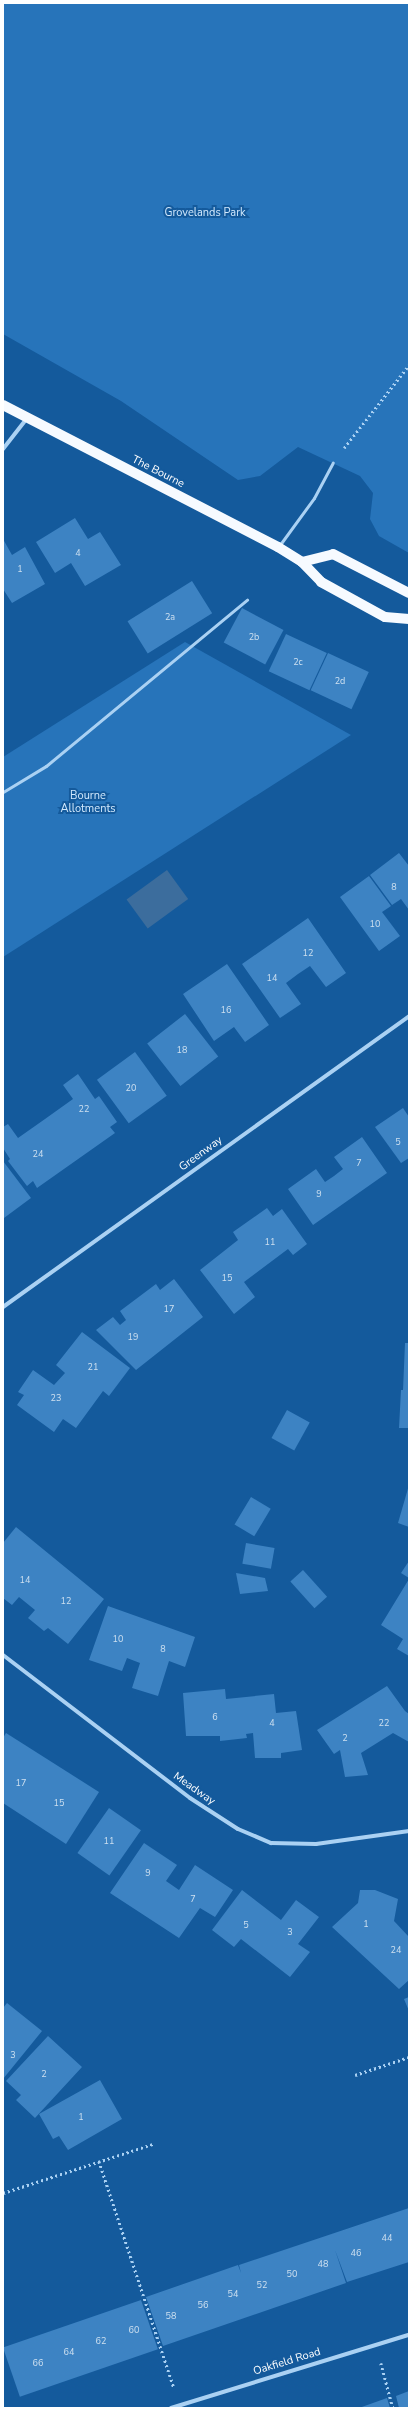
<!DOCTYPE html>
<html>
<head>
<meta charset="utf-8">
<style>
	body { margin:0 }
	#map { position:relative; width:412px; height:2411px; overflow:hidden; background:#145a9c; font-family:"Nunito Sans",sans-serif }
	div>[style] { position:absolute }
	.green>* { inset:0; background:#2774ba }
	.water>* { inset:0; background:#3c6d9d; transform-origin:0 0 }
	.building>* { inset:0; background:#3d83c3; transform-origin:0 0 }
	.path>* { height:2.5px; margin-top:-1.25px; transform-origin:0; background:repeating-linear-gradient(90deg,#aad1f3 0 2px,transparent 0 5px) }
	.lane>* { height:3px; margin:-1.5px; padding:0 1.5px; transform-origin:1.5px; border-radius:1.5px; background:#aad1f3 }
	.street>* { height:4px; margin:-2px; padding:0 2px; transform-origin:2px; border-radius:2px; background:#aad1f3 }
	.primary>* { height:10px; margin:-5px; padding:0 5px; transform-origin:5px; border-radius:5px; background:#f6faff }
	span { translate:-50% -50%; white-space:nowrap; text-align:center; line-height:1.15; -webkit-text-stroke:4px #145a9c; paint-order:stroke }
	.number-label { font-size:9px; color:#cee0f0 }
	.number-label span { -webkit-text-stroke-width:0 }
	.park-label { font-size:11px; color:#d2e9fd }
	.street-label { font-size:11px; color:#fff }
	.frame { position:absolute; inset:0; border:4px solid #fff; pointer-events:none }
</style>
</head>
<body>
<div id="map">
	<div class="green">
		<i style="clip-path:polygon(3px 3px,409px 3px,409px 553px,379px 536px,370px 519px,373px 493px,360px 476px,298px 447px,260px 476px,238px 480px,121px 401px,3px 334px)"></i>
		<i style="clip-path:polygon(185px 642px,351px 735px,3px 957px,3px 757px)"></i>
	</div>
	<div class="water">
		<i style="left:167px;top:870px;width:36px;height:50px;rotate:54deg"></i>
	</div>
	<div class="building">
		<i style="clip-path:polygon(75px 518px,88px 539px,100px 532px,121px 565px,85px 586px,71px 563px,55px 573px,36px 542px)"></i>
		<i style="clip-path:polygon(3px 539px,12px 555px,25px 547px,45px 584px,12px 603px,3px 589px)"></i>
		<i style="left:192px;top:581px;width:38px;height:76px;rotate:58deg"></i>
		<i style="left:242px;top:608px;width:47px;height:39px;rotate:28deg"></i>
		<i style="left:286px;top:634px;width:45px;height:41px;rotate:25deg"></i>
		<i style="left:328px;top:653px;width:45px;height:41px;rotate:25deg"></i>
		<i style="clip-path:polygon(399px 853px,409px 866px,409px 910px,401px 899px,392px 905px,370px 875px)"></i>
		<i style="clip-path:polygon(369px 876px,391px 906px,382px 912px,400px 936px,379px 951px,340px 897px)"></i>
		<i style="clip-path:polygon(308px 918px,346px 973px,326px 987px,310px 966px,298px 974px,286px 983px,301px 1004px,280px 1018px,242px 964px)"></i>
		<i style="clip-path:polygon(227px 964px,269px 1025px,245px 1042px,234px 1027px,214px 1041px,183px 994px)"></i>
		<i style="left:185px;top:1014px;width:54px;height:48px;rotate:52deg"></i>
		<i style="left:135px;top:1052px;width:54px;height:47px;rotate:54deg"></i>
		<i style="clip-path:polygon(78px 1074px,95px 1099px,99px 1096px,117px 1122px,110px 1127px,115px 1133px,37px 1188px,33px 1181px,27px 1186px,8px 1161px,10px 1159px,3px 1148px,3px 1127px,8px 1124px,18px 1138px,45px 1119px,73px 1099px,63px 1085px)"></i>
		<i style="clip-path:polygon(403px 1108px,409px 1117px,409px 1158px,401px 1163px,375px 1127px)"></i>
		<i style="clip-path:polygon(362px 1137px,387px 1173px,313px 1225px,288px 1189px,316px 1169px,325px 1182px,334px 1176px,343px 1169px,334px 1157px)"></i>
		<i style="clip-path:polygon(3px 1161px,31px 1198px,4px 1218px,3px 1216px)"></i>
		<i style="clip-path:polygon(267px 1208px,273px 1216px,282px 1209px,307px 1244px,293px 1255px,288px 1249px,244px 1282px,255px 1297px,234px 1314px,200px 1270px,238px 1240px,233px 1232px)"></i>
		<i style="clip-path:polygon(174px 1279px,203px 1317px,136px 1370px,96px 1330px,113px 1317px,120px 1325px,126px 1320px,120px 1311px,156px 1284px,160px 1290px)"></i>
		<i style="clip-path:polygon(82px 1332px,130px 1368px,109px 1396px,103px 1391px,76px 1428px,63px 1419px,54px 1432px,17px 1405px,24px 1395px,18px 1392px,33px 1370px,54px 1385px,65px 1373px,56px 1365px)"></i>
		<i style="clip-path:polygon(405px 1343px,409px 1343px,409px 1428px,399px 1428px,401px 1390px,403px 1390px)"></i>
		<i style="left:287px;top:1410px;width:26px;height:32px;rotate:29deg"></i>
		<i style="clip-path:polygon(409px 1485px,409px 1527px,398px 1523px)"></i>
		<i style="left:251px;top:1497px;width:23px;height:32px;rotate:31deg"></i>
		<i style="clip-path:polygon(16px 1527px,104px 1599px,68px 1644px,48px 1628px,44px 1631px,28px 1618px,35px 1610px,19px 1597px,12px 1605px,3px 1598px,3px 1543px)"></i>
		<i style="left:246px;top:1543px;width:29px;height:21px;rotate:10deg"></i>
		<i style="clip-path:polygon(409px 1561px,409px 1578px,401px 1573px)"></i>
		<i style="left:303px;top:1570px;width:36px;height:17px;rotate:48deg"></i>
		<i style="clip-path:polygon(236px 1573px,265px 1578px,268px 1591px,240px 1594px)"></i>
		<i style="clip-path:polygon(409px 1579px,409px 1656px,397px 1649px,403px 1639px,381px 1625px)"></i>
		<i style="clip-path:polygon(108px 1606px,195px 1637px,185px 1667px,169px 1661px,158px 1696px,132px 1688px,140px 1663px,127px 1658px,122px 1671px,89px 1660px)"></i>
		<i style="clip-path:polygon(387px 1686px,405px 1711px,409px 1714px,409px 1742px,393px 1733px,361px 1753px,368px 1775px,345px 1777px,340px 1750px,334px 1754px,317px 1730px)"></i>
		<i style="clip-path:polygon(225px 1689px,226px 1699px,274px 1694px,276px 1713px,296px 1711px,302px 1750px,281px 1753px,281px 1758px,255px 1758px,253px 1733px,246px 1734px,247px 1738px,220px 1741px,220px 1736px,186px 1736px,183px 1693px)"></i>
		<i style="clip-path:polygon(6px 1733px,99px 1792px,66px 1844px,3px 1803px,3px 1738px)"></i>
		<i style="left:109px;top:1808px;width:39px;height:55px;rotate:35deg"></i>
		<i style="clip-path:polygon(144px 1843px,177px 1865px,166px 1881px,179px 1890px,195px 1865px,233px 1890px,215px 1917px,200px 1908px,179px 1938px,110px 1893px)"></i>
		<i style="clip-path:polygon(242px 1890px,281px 1920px,296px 1900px,319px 1917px,298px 1944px,310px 1952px,290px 1977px,241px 1939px,234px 1947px,212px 1930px)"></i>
		<i style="clip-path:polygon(360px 1890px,375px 1890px,398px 1899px,394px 1921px,409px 1937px,409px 1980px,399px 1989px,332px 1927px,358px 1903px)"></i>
		<i style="clip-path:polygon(409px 1997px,409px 2011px,404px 1999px)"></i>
		<i style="clip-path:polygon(7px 2003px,42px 2031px,3px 2079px,3px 2008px)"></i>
		<i style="clip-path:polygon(48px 2036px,82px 2067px,35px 2118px,16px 2100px,21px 2095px,6px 2081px)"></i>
		<i style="clip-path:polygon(100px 2080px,122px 2119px,68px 2150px,59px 2136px,53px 2139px,39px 2114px)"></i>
		<i style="clip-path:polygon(409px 2208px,409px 2262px,347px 2282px,335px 2250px,346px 2283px,163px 2346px,146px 2297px,238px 2265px,241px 2273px,239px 2265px)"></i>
		<i style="left:141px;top:2300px;width:52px;height:146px;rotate:71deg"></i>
		<i style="clip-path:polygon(409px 2391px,409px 2408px,399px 2408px,396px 2396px)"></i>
		<i style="clip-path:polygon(387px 2398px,390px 2408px,359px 2408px)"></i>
	</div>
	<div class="path">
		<i style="left:344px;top:448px;width:105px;rotate:-51.9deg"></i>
		<i style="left:355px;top:2075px;width:57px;rotate:-18.4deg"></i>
		<i style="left:99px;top:2161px;width:239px;rotate:71.7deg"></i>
		<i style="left:3px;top:2193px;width:158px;rotate:-18.1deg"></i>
		<i style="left:381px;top:2363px;width:47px;rotate:75.1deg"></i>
	</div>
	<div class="lane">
		<i style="left:279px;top:546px;width:59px;rotate:-53.9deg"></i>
		<i style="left:314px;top:498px;width:40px;rotate:-62deg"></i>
		<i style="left:3px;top:792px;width:50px;rotate:-31.2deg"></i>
		<i style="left:46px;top:766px;width:261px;rotate:-39.6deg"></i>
	</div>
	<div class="street">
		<i style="left:3px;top:449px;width:39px;rotate:-52deg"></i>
		<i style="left:3px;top:1307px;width:500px;rotate:-35.6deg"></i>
		<i style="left:3px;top:1655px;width:235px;rotate:37.4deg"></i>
		<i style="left:190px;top:1798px;width:57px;rotate:32.9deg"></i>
		<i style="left:238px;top:1829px;width:36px;rotate:23deg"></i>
		<i style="left:271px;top:1843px;width:45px;rotate:1.3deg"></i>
		<i style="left:316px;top:1844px;width:94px;rotate:-8deg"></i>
		<i style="left:171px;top:2408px;width:249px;rotate:-17.1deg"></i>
	</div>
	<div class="primary">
		<i style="left:3px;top:405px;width:309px;rotate:27.3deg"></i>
		<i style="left:278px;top:547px;width:28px;rotate:32deg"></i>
		<i style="left:302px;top:562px;width:28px;rotate:46deg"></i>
		<i style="left:321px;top:582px;width:73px;rotate:28.7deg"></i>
		<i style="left:385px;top:617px;width:24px;rotate:5deg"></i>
		<i style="left:302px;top:562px;width:32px;rotate:-14deg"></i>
		<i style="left:333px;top:554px;width:85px;rotate:27.2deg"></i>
	</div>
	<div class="number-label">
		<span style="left:78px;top:553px">4</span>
		<span style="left:20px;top:569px">1</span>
		<span style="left:170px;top:617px">2a</span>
		<span style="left:254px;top:637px">2b</span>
		<span style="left:298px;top:662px">2c</span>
		<span style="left:340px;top:681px">2d</span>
		<span style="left:394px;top:887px">8</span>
		<span style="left:375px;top:924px">10</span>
		<span style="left:308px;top:953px">12</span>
		<span style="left:272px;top:978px">14</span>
		<span style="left:226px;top:1010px">16</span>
		<span style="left:182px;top:1050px">18</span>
		<span style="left:131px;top:1088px">20</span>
		<span style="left:84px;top:1109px">22</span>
		<span style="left:398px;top:1142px">5</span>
		<span style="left:38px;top:1154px">24</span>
		<span style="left:359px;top:1163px">7</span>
		<span style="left:319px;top:1194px">9</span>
		<span style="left:270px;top:1242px">11</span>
		<span style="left:227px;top:1278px">15</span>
		<span style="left:169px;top:1309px">17</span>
		<span style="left:133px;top:1337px">19</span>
		<span style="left:93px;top:1367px">21</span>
		<span style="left:56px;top:1398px">23</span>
		<span style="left:25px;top:1580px">14</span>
		<span style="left:66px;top:1601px">12</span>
		<span style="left:118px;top:1639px">10</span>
		<span style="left:163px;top:1649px">8</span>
		<span style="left:215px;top:1717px">6</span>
		<span style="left:272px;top:1723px">4</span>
		<span style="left:384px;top:1723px">22</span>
		<span style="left:345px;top:1738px">2</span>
		<span style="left:21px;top:1783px">17</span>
		<span style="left:59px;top:1803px">15</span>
		<span style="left:109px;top:1841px">11</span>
		<span style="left:148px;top:1873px">9</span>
		<span style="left:193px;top:1899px">7</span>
		<span style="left:366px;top:1924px">1</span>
		<span style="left:246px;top:1925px">5</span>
		<span style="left:290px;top:1932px">3</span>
		<span style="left:396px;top:1950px">24</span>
		<span style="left:13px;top:2055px">3</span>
		<span style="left:44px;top:2074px">2</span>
		<span style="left:81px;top:2117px">1</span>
		<span style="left:387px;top:2238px">44</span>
		<span style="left:356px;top:2253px">46</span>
		<span style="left:323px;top:2264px">48</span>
		<span style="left:292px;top:2274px">50</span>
		<span style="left:262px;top:2285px">52</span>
		<span style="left:233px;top:2294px">54</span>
		<span style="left:203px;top:2305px">56</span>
		<span style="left:171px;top:2316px">58</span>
		<span style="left:134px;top:2330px">60</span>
		<span style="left:101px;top:2341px">62</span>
		<span style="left:69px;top:2352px">64</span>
		<span style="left:38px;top:2363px">66</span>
	</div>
	<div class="park-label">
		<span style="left:205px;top:213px">Grovelands Park</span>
		<span style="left:88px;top:803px">Bourne<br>Allotments</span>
	</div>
	<div class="street-label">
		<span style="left:158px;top:472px;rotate:27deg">The Bourne</span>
		<span style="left:201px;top:1154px;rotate:-36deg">Greenway</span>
		<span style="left:194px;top:1789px;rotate:35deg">Meadway</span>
		<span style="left:287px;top:2362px;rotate:-17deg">Oakfield Road</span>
	</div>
	<div class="frame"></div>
</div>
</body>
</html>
